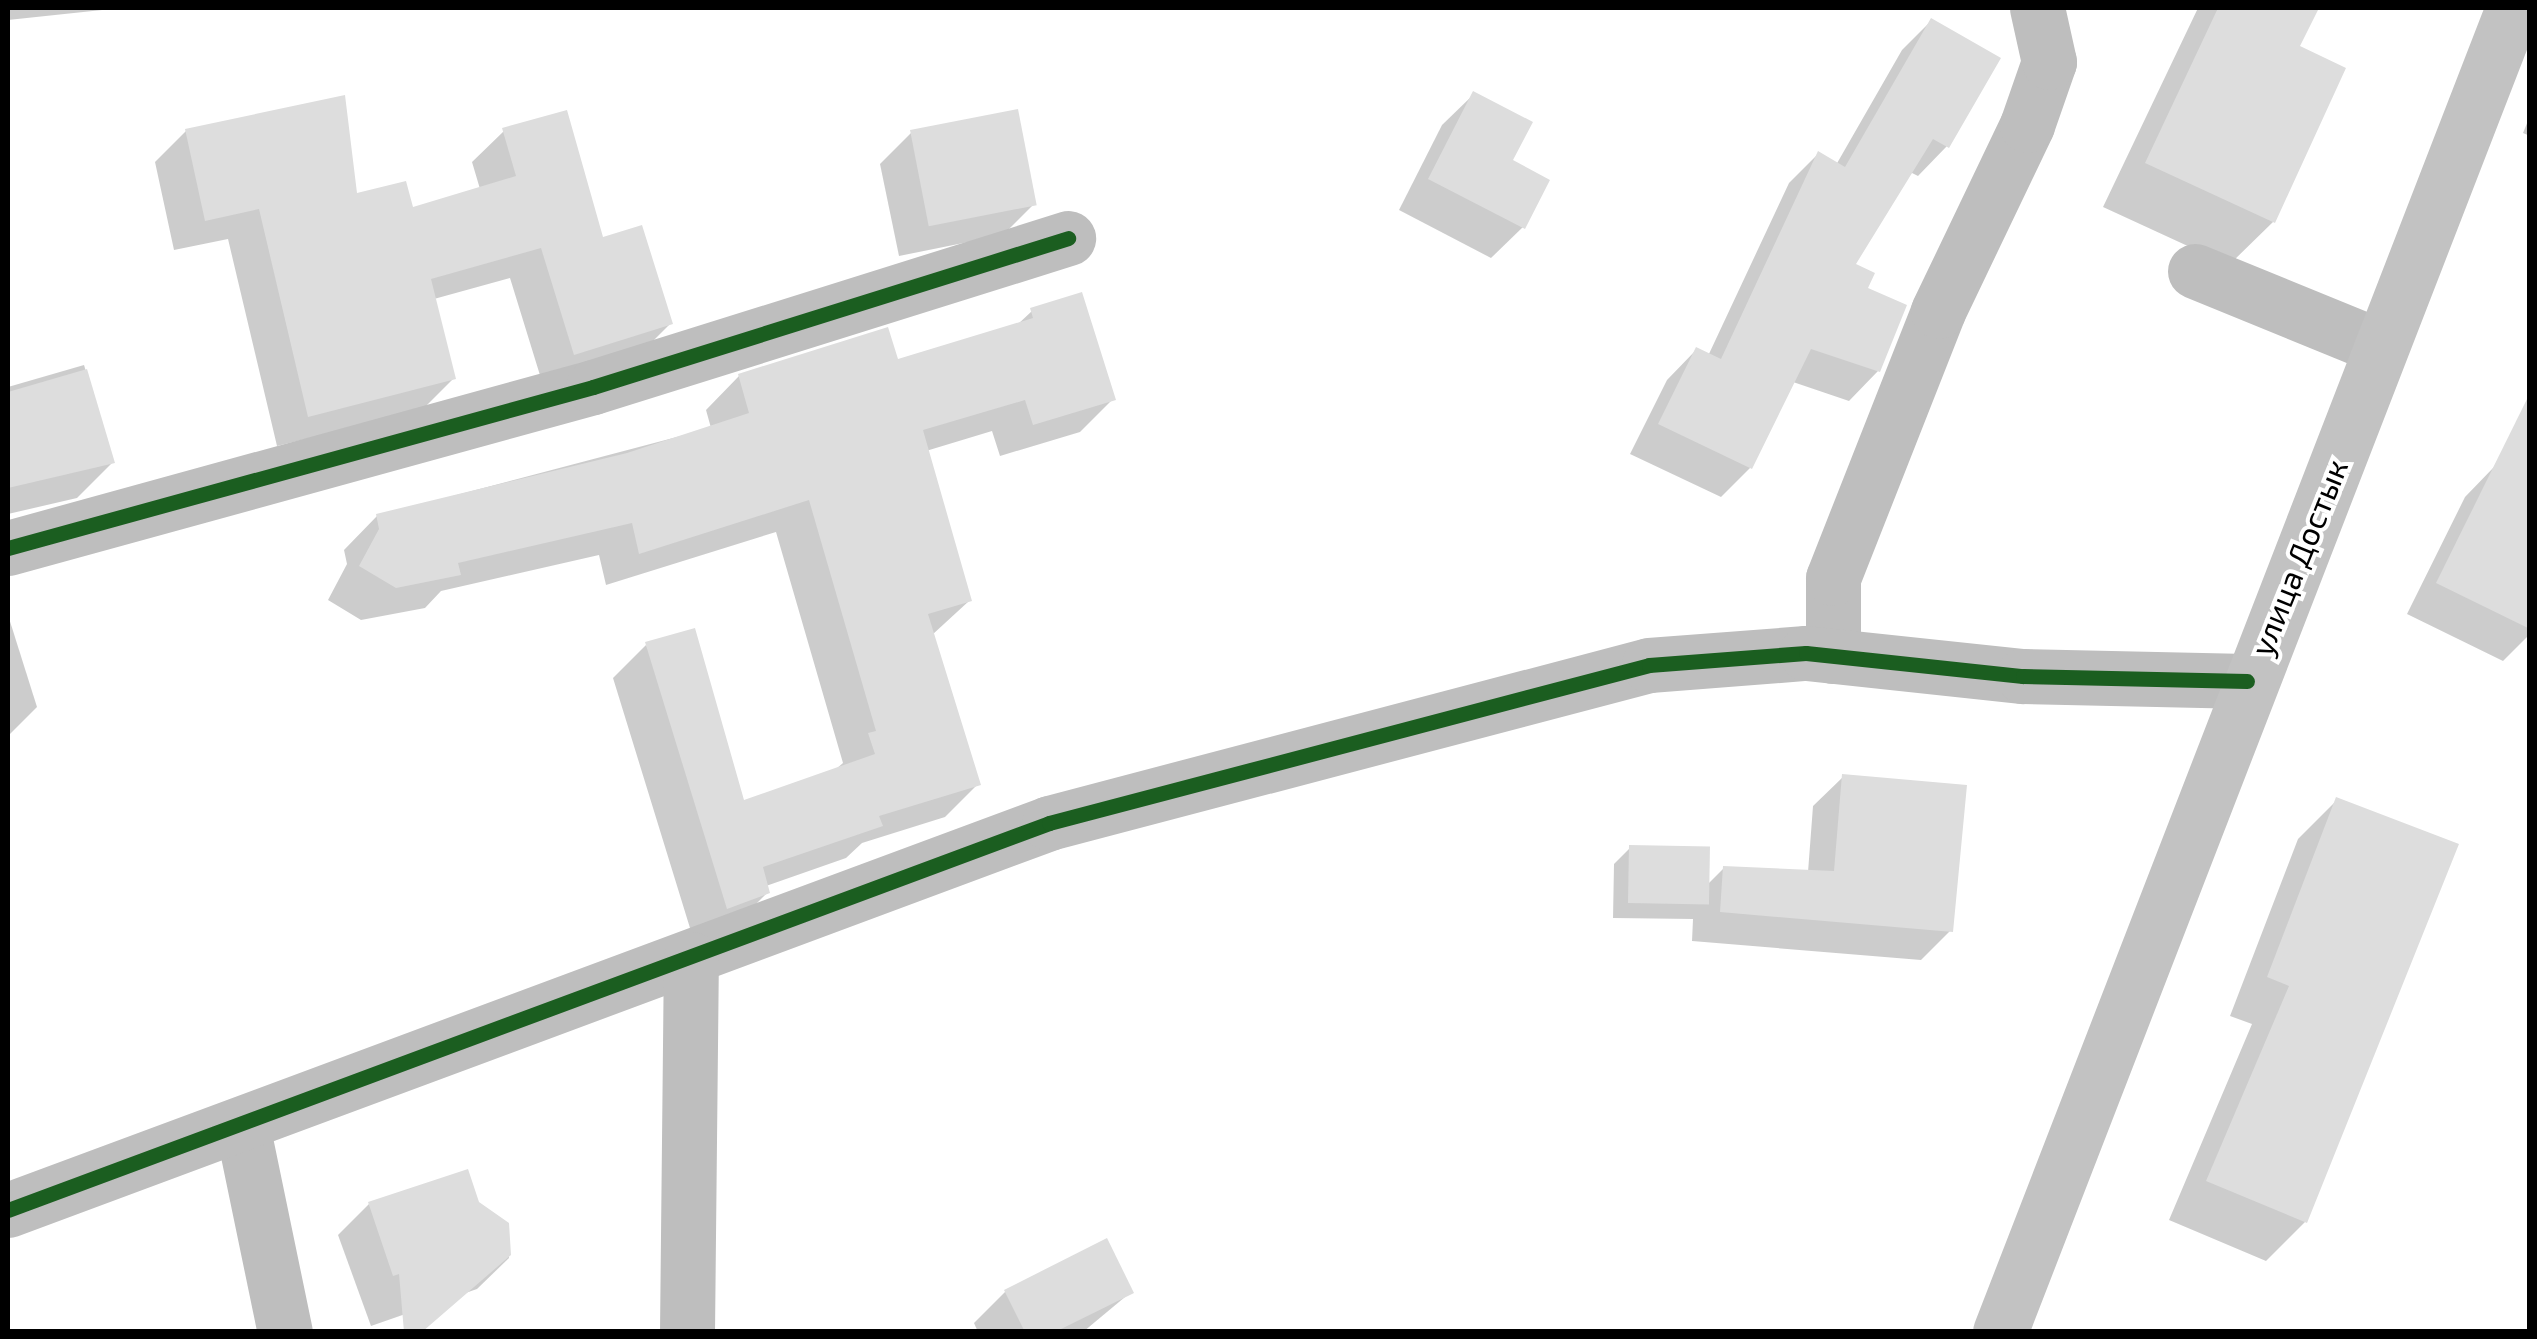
<!DOCTYPE html>
<html>
<head>
<meta charset="utf-8">
<style>
	body { margin:0 }
	#map { position:relative; width:2537px; height:1339px; overflow:hidden; background:#fff; font-family:"Exo 2",sans-serif }
	div>[style] { position:absolute }
	.shadow>* { inset:0; background:#0003 }
	.building>* { inset:0; background:#ddd; transform-origin:0 0 }
	.minor>* { height:55px; margin:-27.5px; padding:0 27.5px; transform-origin:27.5px; border-radius:27.5px; background:#bebebe }
	.secondary>* { height:55px; margin:-27.5px; padding:0 27.5px; transform-origin:27.5px; border-radius:27.5px; background:#c2c2c2 }
	.cycleway>* { height:15px; margin:-7.5px; padding:0 7.5px; transform-origin:7.5px; border-radius:7.5px; background:#1b5e20 }
	span { translate:-50% -50%; white-space:nowrap; text-align:center; line-height:1.15; -webkit-text-stroke:8px #fff; paint-order:stroke }
	.street-label { font-size:32px; color:#000 }
	.frame { position:absolute; inset:0; border:10px solid #000; pointer-events:none }
</style>
</head>
<body>
<div id="map">
	<div class="shadow">
		<i style="clip-path:polygon(8px 8px,121px 8px,8px 20px)"></i>
		<i style="clip-path:polygon(2198px 8px,2316px 8px,2297px 48px,2273px 222px,2229px 265px,2103px 207px)"></i>
		<i style="clip-path:polygon(1931px 21px,1947px 146px,1918px 176px,1910px 172px,1853px 265px,1865px 289px,1878px 371px,1849px 401px,1793px 382px,1750px 468px,1721px 497px,1630px 454px,1667px 380px,1696px 350px,1708px 356px,1789px 183px,1818px 154px,1836px 165px,1902px 50px)"></i>
		<i style="clip-path:polygon(1474px 94px,1510px 161px,1523px 227px,1491px 258px,1399px 210px,1442px 125px)"></i>
		<i style="clip-path:polygon(2530px 116px,2530px 136px,2523px 133px)"></i>
		<i style="clip-path:polygon(186px 131px,355px 197px,411px 210px,480px 189px,472px 162px,504px 131px,670px 324px,639px 355px,543px 385px,510px 278px,434px 299px,454px 378px,422px 410px,277px 446px,228px 239px,174px 250px,155px 162px)"></i>
		<i style="clip-path:polygon(911px 133px,1034px 204px,1003px 235px,899px 256px,880px 164px)"></i>
		<i style="clip-path:polygon(1032px 311px,1113px 399px,1080px 432px,1000px 456px,992px 431px,926px 451px,969px 601px,932px 635px,978px 784px,945px 817px,862px 843px,846px 858px,766px 886px,768px 892px,734px 926px,694px 941px,613px 678px,646px 645px,742px 803px,836px 769px,843px 763px,776px 532px,606px 585px,599px 555px,441px 591px,425px 608px,361px 620px,328px 600px,347px 564px,344px 550px,377px 516px,711px 428px,706px 410px,739px 376px,896px 363px,1017px 325px)"></i>
		<i style="clip-path:polygon(84px 365px,113px 462px,77px 498px,8px 514px,8px 387px)"></i>
		<i style="clip-path:polygon(2530px 398px,2530px 634px,2503px 661px,2407px 614px,2465px 497px,2494px 467px)"></i>
		<i style="clip-path:polygon(8px 615px,37px 707px,8px 736px)"></i>
		<i style="clip-path:polygon(1843px 777px,1950px 931px,1921px 960px,1692px 941px,1693px 919px,1613px 918px,1614px 864px,1630px 848px,1707px 885px,1724px 868px,1808px 872px,1813px 806px)"></i>
		<i style="clip-path:polygon(2337px 800px,2305px 1222px,2266px 1261px,2169px 1220px,2252px 1024px,2230px 1016px,2298px 839px)"></i>
		<i style="clip-path:polygon(369px 1204px,477px 1204px,507px 1224px,509px 1258px,477px 1289px,371px 1326px,338px 1235px)"></i>
		<i style="clip-path:polygon(1005px 1292px,1131px 1292px,1083px 1332px,978px 1332px,974px 1323px)"></i>
	</div>
	<div class="building">
		<i style="clip-path:polygon(2218px 8px,2319px 8px,2300px 46px,2346px 68px,2275px 223px,2145px 163px)"></i>
		<i style="clip-path:polygon(1931px 18px,2001px 58px,1949px 148px,1933px 139px,1856px 264px,1875px 273px,1868px 288px,1907px 305px,1880px 372px,1811px 349px,1752px 469px,1658px 424px,1696px 347px,1721px 359px,1818px 151px,1845px 167px)"></i>
		<i style="clip-path:polygon(1473px 91px,1533px 122px,1513px 160px,1550px 180px,1525px 229px,1428px 179px)"></i>
		<i style="clip-path:polygon(345px 95px,357px 193px,406px 181px,413px 207px,516px 176px,502px 128px,567px 110px,603px 237px,642px 225px,673px 324px,574px 355px,541px 248px,431px 279px,456px 379px,308px 417px,259px 209px,205px 221px,185px 129px)"></i>
		<i style="left:1018px;top:109px;width:98px;height:110px;rotate:79deg"></i>
		<i style="clip-path:polygon(1082px 292px,1116px 400px,1033px 425px,1025px 400px,923px 430px,972px 601px,928px 614px,981px 785px,879px 816px,883px 826px,763px 867px,770px 893px,727px 909px,645px 642px,695px 628px,744px 800px,875px 754px,868px 733px,876px 731px,809px 500px,639px 554px,632px 523px,458px 563px,461px 575px,396px 588px,359px 566px,379px 529px,376px 514px,627px 453px,749px 413px,738px 374px,888px 327px,898px 359px,1033px 318px,1030px 308px)"></i>
		<i style="clip-path:polygon(87px 369px,115px 463px,8px 488px,8px 392px)"></i>
		<i style="clip-path:polygon(2530px 393px,2530px 629px,2436px 583px)"></i>
		<i style="clip-path:polygon(1842px 774px,1967px 785px,1953px 932px,1720px 912px,1723px 866px,1834px 871px)"></i>
		<i style="clip-path:polygon(2336px 797px,2459px 844px,2307px 1223px,2206px 1181px,2289px 986px,2267px 977px)"></i>
		<i style="left:1629px;top:845px;width:81px;height:58px;rotate:1deg"></i>
		<i style="clip-path:polygon(468px 1169px,479px 1202px,509px 1223px,511px 1255px,422px 1332px,404px 1332px,399px 1274px,393px 1276px,368px 1202px)"></i>
		<i style="clip-path:polygon(1107px 1238px,1134px 1293px,1055px 1332px,1025px 1332px,1004px 1290px)"></i>
	</div>
	<div class="minor">
		<i style="left:2195px;top:271px;width:201px;rotate:22.2deg"></i>
		<i style="left:8px;top:548px;width:607px;rotate:-15.39deg"></i>
		<i style="left:593px;top:387px;width:498px;rotate:-17.4deg"></i>
		<i style="left:1833px;top:656px;width:78px;rotate:-90deg"></i>
		<i style="left:1833px;top:578px;width:287px;rotate:-68.5deg"></i>
		<i style="left:1938px;top:311px;width:206px;rotate:-64.4deg"></i>
		<i style="left:2027px;top:125px;width:67px;rotate:-70.8deg"></i>
		<i style="left:2049px;top:62px;width:55px;rotate:-102.5deg"></i>
		<i style="left:242px;top:1125px;width:211px;rotate:78.3deg"></i>
		<i style="left:8px;top:1210px;width:1111px;rotate:-20.39deg"></i>
		<i style="left:1049px;top:823px;width:620px;rotate:-14.75deg"></i>
		<i style="left:1649px;top:665px;width:157px;rotate:-4.4deg"></i>
		<i style="left:1806px;top:653px;width:218px;rotate:6.1deg"></i>
		<i style="left:2023px;top:676px;width:224px;rotate:1.3deg"></i>
		<i style="left:687px;top:1332px;width:373px;rotate:-89.4deg"></i>
	</div>
	<div class="secondary">
		<i style="left:2000px;top:1332px;width:1420px;rotate:-68.82deg"></i>
	</div>
	<div class="cycleway">
		<i style="left:8px;top:548px;width:607px;rotate:-15.39deg"></i>
		<i style="left:593px;top:387px;width:498px;rotate:-17.4deg"></i>
		<i style="left:8px;top:1210px;width:1111px;rotate:-20.39deg"></i>
		<i style="left:1049px;top:823px;width:620px;rotate:-14.75deg"></i>
		<i style="left:1649px;top:665px;width:157px;rotate:-4.4deg"></i>
		<i style="left:1806px;top:653px;width:218px;rotate:6.1deg"></i>
		<i style="left:2023px;top:676px;width:224px;rotate:1.3deg"></i>
	</div>
	<div class="street-label">
		<span style="left:2298px;top:557px;rotate:-68deg">улица Достык</span>
	</div>
	<div class="frame"></div>
</div>
</body>
</html>
